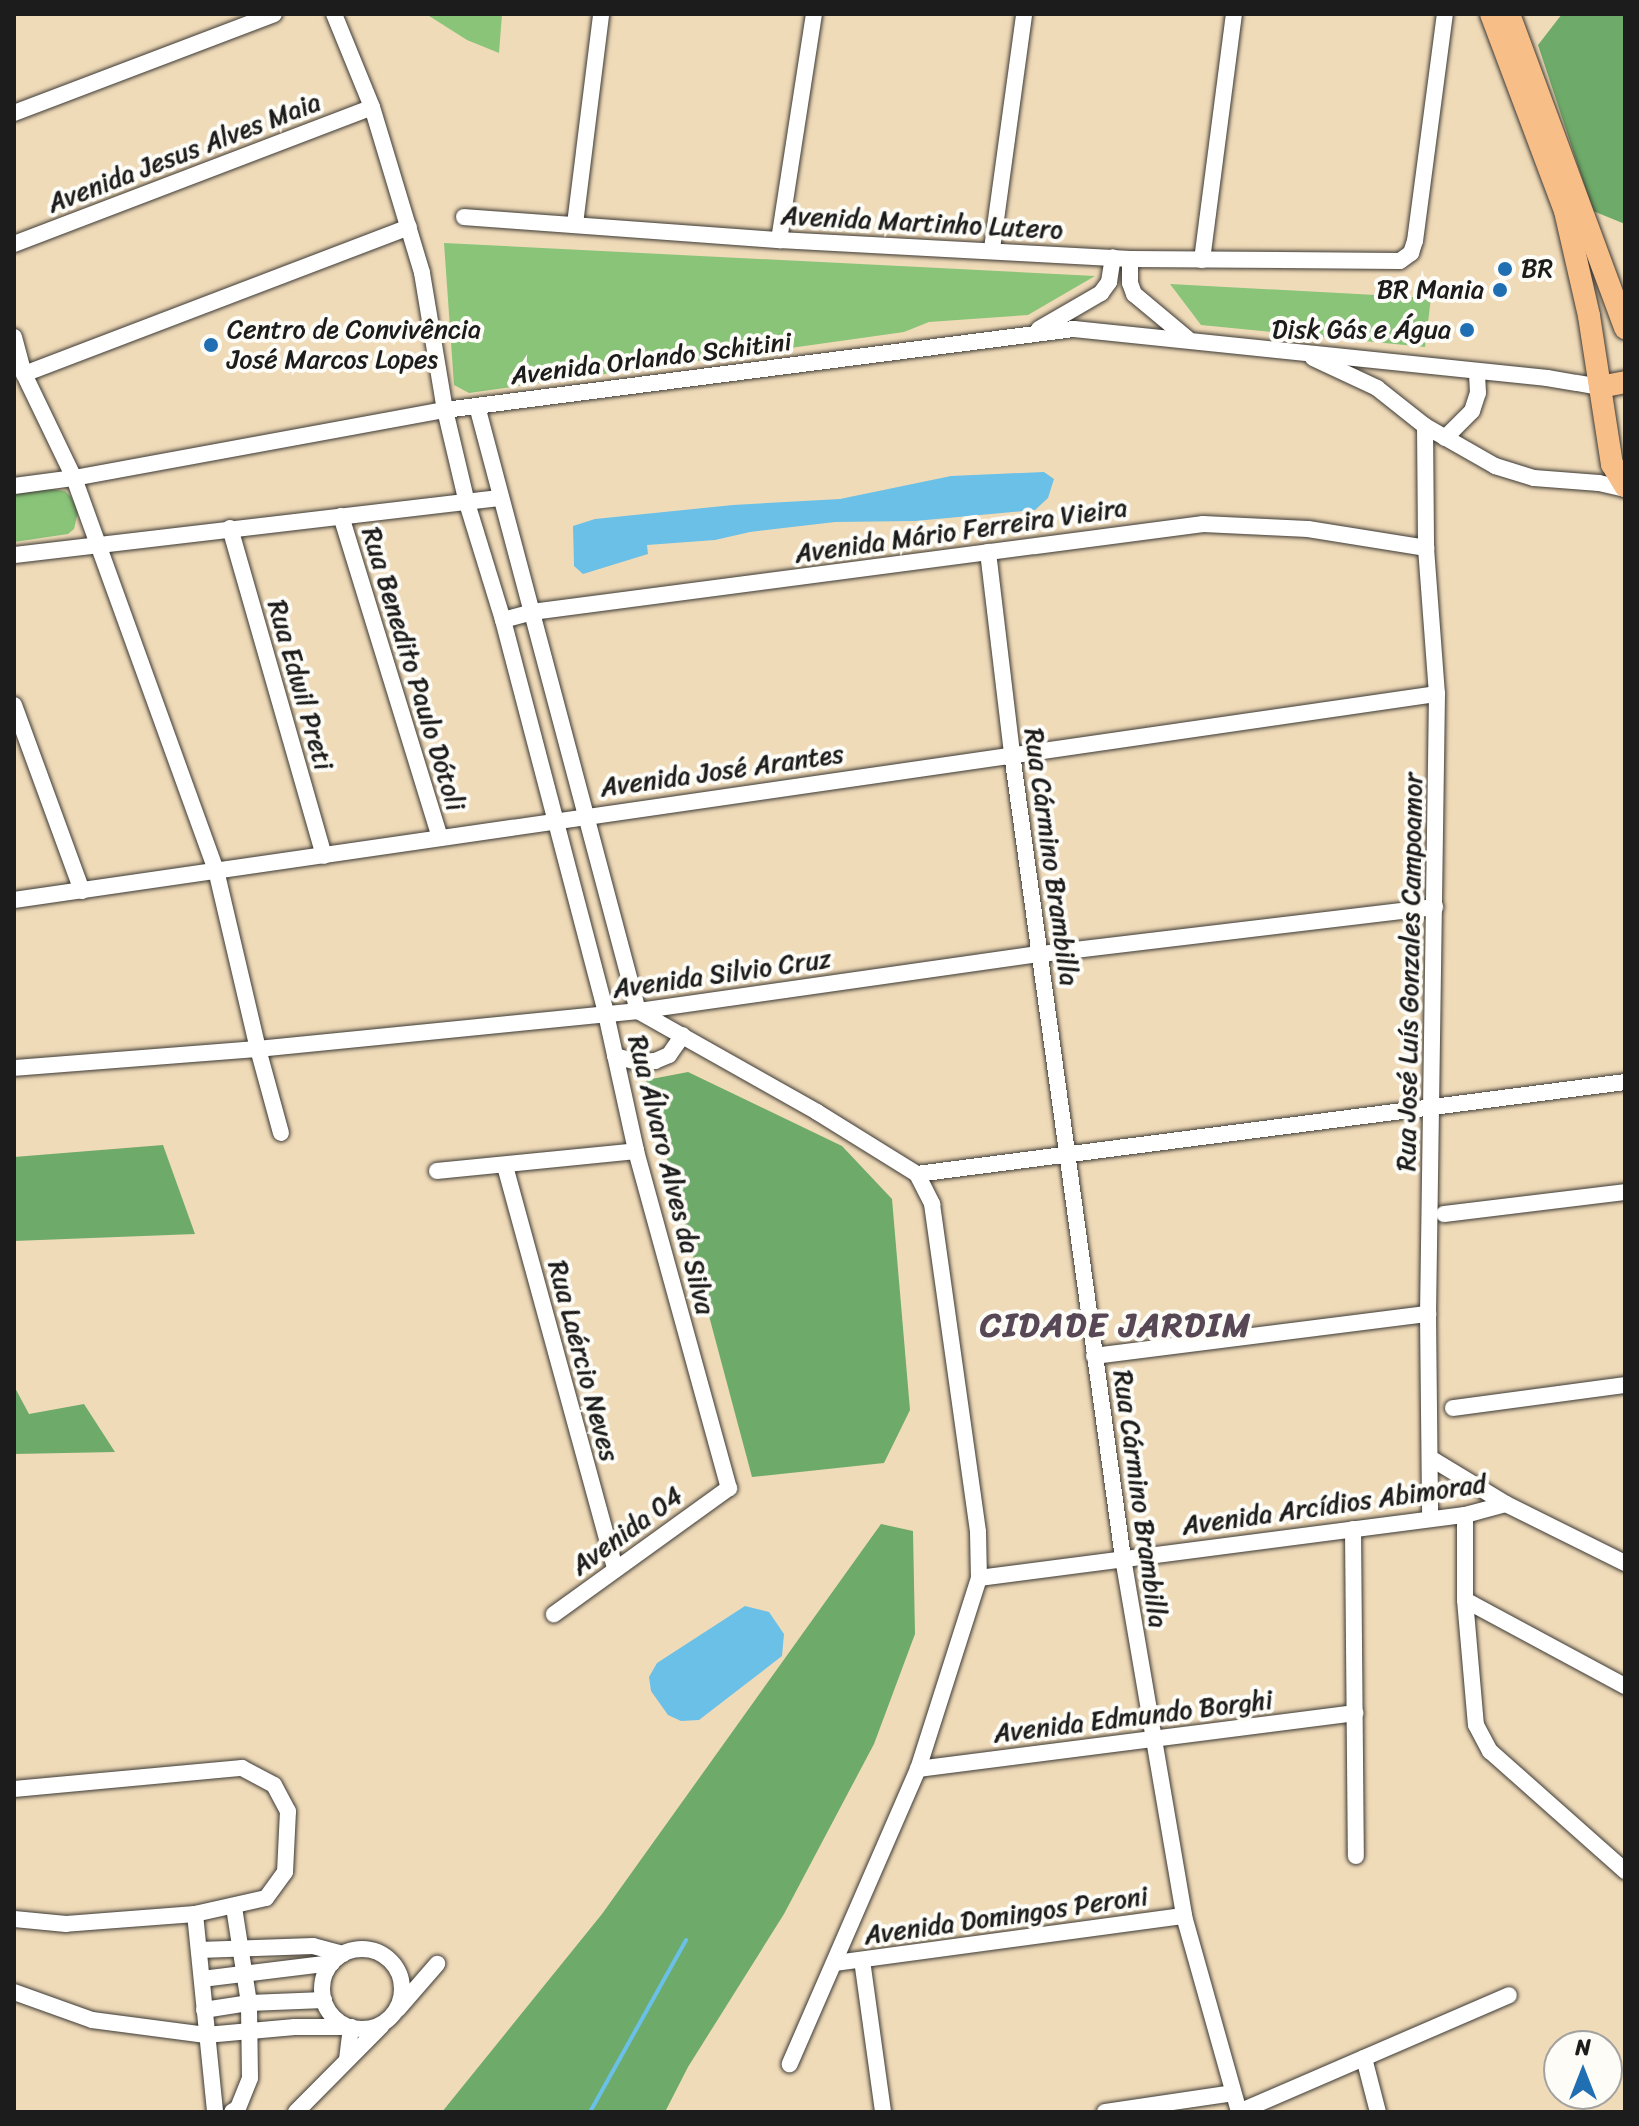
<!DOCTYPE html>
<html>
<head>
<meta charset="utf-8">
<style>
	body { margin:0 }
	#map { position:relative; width:1639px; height:2126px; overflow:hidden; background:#f0dbb9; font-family:Sriracha,sans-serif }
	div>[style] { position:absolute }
	.green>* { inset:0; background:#89c479 }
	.forest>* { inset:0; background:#6eaa69 }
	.water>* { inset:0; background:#6ac0e7 }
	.stream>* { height:4px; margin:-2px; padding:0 2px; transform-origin:2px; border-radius:2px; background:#6ac0e7 }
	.roads { filter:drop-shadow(0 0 2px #3c3934) drop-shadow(0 0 2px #3c3934) }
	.minor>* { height:16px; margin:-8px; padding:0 8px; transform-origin:8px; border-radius:8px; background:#fff }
	.minor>.ring { margin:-8px; padding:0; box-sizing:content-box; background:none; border:16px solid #fff; border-radius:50% }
	.major>* { height:22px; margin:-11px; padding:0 11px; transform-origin:11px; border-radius:11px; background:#f7be87 }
	.dots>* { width:22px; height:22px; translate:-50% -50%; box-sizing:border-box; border:4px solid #fdfcf7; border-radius:50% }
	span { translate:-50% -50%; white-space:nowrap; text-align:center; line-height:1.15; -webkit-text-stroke:8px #fdfcf7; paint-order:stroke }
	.street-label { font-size:26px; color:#1c1c1c }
	.poi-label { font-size:26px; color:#1c1c1c }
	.left { translate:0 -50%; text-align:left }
	.right { translate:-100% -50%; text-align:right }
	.district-label { font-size:34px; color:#584856; font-weight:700; letter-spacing:2px }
	.frame { position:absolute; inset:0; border:16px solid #1c1c1c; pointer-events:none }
	.north { position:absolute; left:1543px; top:2030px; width:80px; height:80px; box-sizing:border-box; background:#fdfcf7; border:2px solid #a3a29f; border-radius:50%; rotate:0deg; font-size:22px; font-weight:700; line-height:32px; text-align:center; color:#1c1c1c }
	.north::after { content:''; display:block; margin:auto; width:28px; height:36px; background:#1f6fb2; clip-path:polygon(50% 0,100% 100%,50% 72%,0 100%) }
</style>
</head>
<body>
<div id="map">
	<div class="green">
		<i style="clip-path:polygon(426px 14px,502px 14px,499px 53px,467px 40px)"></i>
		<i style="clip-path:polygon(444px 243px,1095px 276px,1028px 315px,929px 322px,904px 332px,469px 393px,454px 385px)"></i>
		<i style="clip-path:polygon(1170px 284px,1431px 298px,1425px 347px,1201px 325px)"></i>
		<i style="clip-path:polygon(48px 489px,65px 491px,71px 497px,78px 512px,74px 529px,68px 534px,14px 542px,14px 494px)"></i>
	</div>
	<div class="forest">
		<i style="clip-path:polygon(1562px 14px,1625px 14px,1625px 224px,1593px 211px,1538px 45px)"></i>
		<i style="clip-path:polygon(688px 1072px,842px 1146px,892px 1199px,910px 1410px,884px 1463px,752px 1477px,646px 1080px)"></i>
		<i style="clip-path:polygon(163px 1145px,195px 1234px,14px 1241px,14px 1157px)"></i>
		<i style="clip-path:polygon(14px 1386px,29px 1414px,84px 1404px,115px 1452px,14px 1454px)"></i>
		<i style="clip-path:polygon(881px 1524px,913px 1531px,915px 1634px,874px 1744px,784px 1914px,688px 2067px,665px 2112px,442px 2112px,602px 1914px)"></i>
	</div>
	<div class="water">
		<i style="clip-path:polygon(1044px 472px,1054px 479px,1048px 498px,1035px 510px,915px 521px,835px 522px,750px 532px,715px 540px,647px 545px,648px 554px,583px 574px,574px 566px,573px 526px,595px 519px,733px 505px,840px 499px,951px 476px)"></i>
		<i style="clip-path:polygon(745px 1606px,769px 1612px,784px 1634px,782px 1656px,699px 1720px,681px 1721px,668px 1715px,651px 1691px,649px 1677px,657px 1663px)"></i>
	</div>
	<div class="stream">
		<i style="left:590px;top:2112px;width:197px;rotate:-60.8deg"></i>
	</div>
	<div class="roads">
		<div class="minor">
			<i style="left:334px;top:14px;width:100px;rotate:67.8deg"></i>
			<i style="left:372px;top:107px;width:173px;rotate:73.2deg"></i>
			<i style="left:422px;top:273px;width:139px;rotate:80.5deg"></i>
			<i style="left:445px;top:410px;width:96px;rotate:76.7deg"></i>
			<i style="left:467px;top:503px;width:122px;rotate:72.9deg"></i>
			<i style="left:503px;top:620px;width:407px;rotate:75.3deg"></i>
			<i style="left:606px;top:1014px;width:140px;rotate:77.6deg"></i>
			<i style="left:636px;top:1151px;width:350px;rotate:74.6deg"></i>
			<i style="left:729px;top:1488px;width:216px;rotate:144.2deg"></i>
			<i style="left:14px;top:113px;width:278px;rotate:-20.8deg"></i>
			<i style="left:464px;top:217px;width:316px;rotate:4.2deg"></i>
			<i style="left:779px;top:240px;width:352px;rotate:3.1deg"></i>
			<i style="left:1130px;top:259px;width:270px;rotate:0.4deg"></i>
			<i style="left:1400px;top:261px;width:14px;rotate:-36deg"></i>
			<i style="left:1411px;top:253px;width:13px;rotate:-72deg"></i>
			<i style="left:1415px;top:241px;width:229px;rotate:-82.5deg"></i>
			<i style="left:575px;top:224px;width:212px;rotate:-82.9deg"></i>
			<i style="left:779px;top:240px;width:229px;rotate:-81.2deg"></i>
			<i style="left:14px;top:244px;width:383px;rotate:-20.9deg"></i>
			<i style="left:992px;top:249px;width:237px;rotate:-82.2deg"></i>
			<i style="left:1130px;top:259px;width:24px;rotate:90deg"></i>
			<i style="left:1130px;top:283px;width:12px;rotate:70deg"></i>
			<i style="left:1134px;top:294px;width:70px;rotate:39.8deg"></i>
			<i style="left:1202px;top:260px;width:248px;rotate:-82.6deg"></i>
			<i style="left:1039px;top:329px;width:72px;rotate:-30.1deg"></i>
			<i style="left:1101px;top:293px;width:14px;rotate:-54deg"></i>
			<i style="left:1109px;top:282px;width:25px;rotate:-81deg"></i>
			<i style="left:14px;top:337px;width:38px;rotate:75deg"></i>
			<i style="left:24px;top:374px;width:115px;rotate:64.3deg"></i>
			<i style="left:74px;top:478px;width:417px;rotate:70.1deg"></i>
			<i style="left:216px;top:870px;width:184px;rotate:76.8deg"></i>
			<i style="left:258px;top:1049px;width:87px;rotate:74.7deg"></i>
			<i style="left:1313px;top:358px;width:71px;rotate:25.1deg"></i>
			<i style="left:1377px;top:388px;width:61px;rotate:38.4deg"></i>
			<i style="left:1425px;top:426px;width:81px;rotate:29.7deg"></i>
			<i style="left:1495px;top:466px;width:41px;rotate:17.1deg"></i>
			<i style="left:1534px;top:478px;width:65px;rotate:4.4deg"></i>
			<i style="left:1599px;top:483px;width:27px;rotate:13deg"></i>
			<i style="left:24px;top:374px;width:412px;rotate:-20.9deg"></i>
			<i style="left:477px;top:406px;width:626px;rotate:75.1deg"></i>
			<i style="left:638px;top:1011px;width:206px;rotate:29.4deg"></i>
			<i style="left:817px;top:1112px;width:118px;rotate:31.8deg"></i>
			<i style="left:917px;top:1174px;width:34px;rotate:63deg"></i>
			<i style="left:932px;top:1204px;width:331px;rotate:82deg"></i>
			<i style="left:978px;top:1532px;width:46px;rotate:88.8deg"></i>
			<i style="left:979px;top:1578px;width:201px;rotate:107.7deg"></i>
			<i style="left:918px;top:1769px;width:322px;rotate:113.5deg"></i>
			<i style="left:1425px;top:426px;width:122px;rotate:89.5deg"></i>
			<i style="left:1426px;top:548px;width:146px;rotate:85.7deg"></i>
			<i style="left:1437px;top:694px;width:620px;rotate:90.83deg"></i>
			<i style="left:1428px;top:1314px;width:205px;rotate:89.4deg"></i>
			<i style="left:1445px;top:438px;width:38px;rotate:-45deg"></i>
			<i style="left:1472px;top:411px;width:19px;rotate:-72deg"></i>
			<i style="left:1478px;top:393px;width:21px;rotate:-93deg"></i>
			<i style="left:14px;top:486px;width:61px;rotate:-7.6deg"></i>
			<i style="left:74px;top:478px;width:377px;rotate:-10.4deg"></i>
			<i style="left:445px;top:410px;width:634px;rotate:-7.34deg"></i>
			<i style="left:1074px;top:329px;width:476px;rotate:5.9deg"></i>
			<i style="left:1547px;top:378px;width:54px;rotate:9.6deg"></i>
			<i style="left:341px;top:516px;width:336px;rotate:72.9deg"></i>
			<i style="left:230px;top:528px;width:341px;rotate:74deg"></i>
			<i style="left:988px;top:552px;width:203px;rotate:83.2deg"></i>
			<i style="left:1012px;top:754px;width:812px;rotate:82.14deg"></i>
			<i style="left:1123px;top:1558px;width:363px;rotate:80.3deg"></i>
			<i style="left:1184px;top:1916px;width:204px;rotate:74.3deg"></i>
			<i style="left:14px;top:555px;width:489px;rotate:-6.7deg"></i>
			<i style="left:503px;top:620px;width:30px;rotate:-15deg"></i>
			<i style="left:532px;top:612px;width:677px;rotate:-7.47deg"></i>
			<i style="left:1203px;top:524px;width:105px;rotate:2.7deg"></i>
			<i style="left:1308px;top:529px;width:120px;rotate:9.1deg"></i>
			<i style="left:14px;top:705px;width:198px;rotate:69.9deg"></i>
			<i style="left:14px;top:900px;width:1438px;rotate:-8.24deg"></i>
			<i style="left:615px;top:1056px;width:24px;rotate:15deg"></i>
			<i style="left:638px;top:1062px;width:17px;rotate:-3deg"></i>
			<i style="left:655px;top:1061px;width:15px;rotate:-23deg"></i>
			<i style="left:669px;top:1055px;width:24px;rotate:-55deg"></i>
			<i style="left:14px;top:1068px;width:245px;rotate:-4.5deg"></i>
			<i style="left:258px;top:1049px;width:382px;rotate:-5.7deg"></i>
			<i style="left:638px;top:1011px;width:407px;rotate:-8.1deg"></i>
			<i style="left:1041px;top:954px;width:397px;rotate:-6.8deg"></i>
			<i style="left:505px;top:1166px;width:418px;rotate:74.7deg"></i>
			<i style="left:437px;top:1171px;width:200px;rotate:-5.7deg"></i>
			<i style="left:917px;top:1174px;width:714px;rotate:-7.4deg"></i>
			<i style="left:1444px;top:1214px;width:182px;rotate:-6.9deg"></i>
			<i style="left:1094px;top:1356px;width:337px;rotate:-7.2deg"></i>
			<i style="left:1453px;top:1408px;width:174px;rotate:-7.6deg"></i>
			<i style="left:1432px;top:1459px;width:87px;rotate:31.3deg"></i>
			<i style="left:1506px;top:1504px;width:133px;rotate:26.4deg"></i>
			<i style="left:1465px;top:1515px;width:85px;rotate:90deg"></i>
			<i style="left:1465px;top:1600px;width:125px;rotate:85deg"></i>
			<i style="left:1476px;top:1725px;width:30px;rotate:62deg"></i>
			<i style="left:1490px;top:1751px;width:181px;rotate:41.6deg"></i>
			<i style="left:1353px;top:1529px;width:327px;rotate:89.5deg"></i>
			<i style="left:979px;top:1578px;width:490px;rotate:-7.4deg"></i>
			<i style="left:1465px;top:1515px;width:42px;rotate:-15deg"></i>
			<i style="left:1465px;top:1600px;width:182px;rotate:28.3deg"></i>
			<i style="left:918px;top:1769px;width:441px;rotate:-7.3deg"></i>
			<i style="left:14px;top:1789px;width:229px;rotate:-5.3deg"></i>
			<i style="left:242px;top:1768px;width:36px;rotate:28deg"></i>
			<i style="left:274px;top:1785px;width:30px;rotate:62deg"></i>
			<i style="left:288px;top:1811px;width:61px;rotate:92.8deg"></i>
			<i style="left:285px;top:1872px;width:32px;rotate:126deg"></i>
			<i style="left:266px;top:1898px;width:73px;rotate:167.3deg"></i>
			<i style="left:195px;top:1914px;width:129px;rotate:175.6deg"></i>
			<i style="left:66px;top:1924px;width:52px;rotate:-174.5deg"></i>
			<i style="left:195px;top:1914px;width:199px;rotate:84.2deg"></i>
			<i class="ring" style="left:322px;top:1949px;width:64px;height:64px"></i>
			<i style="left:199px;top:1950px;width:114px;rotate:-2deg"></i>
			<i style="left:313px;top:1946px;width:31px;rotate:15deg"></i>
			<i style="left:862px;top:1960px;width:153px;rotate:82.1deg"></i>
			<i style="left:835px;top:1963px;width:352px;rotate:-7.7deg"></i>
			<i style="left:202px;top:1979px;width:131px;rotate:-7deg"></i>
			<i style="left:14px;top:1992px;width:83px;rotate:19.7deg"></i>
			<i style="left:92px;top:2020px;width:115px;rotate:7.5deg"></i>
			<i style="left:206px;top:2035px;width:89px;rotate:-5.1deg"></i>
			<i style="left:295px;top:2027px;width:56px"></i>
			<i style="left:351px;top:2027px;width:33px;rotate:97deg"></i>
			<i style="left:398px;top:2009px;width:60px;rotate:-49.1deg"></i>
			<i style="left:204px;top:2010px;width:46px;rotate:-8.8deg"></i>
			<i style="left:249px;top:2003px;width:97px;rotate:-98.9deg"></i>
			<i style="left:1364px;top:2058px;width:56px;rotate:75.5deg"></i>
			<i style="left:232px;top:2112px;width:7px;rotate:-34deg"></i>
			<i style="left:238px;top:2108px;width:32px;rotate:-68deg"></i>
			<i style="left:250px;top:2078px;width:75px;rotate:-90.8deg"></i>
			<i style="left:249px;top:2003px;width:75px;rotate:-2.3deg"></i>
			<i style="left:296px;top:2112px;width:122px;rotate:-45.3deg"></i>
			<i style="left:1105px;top:2112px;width:129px;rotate:-8.4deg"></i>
			<i style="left:1239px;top:2112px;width:294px;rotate:-23.4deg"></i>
		</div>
		<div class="major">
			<i style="left:1491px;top:14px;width:210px;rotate:69.4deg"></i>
			<i style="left:1565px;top:211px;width:108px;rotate:77.1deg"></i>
			<i style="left:1589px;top:316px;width:150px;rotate:81.2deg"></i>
			<i style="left:1612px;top:464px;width:26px;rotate:59deg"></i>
			<i style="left:1509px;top:14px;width:335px;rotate:69.7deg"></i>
			<i style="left:1600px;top:387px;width:25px;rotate:-11deg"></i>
		</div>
	</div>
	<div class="dots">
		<i style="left:1505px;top:269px;background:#1f6fb2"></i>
		<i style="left:1500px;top:290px;background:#1f6fb2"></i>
		<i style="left:1467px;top:330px;background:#1f6fb2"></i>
		<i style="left:211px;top:345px;background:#1f6fb2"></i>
	</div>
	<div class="street-label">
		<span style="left:184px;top:153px;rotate:-21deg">Avenida Jesus Alves Maia</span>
		<span style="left:922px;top:223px;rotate:3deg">Avenida Martinho Lutero</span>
		<span style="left:651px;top:359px;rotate:-7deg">Avenida Orlando Schitini</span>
		<span style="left:961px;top:531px;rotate:-8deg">Avenida Mário Ferreira Vieira</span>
		<span style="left:413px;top:669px;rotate:73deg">Rua Benedito Paulo Dótoli</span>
		<span style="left:300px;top:685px;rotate:74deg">Rua Edwil Preti</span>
		<span style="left:722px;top:771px;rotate:-8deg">Avenida José Arantes</span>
		<span style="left:1051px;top:857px;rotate:82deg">Rua Cármino Brambilla</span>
		<span style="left:1410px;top:972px;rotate:-89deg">Rua José Luís Gonzales Campoamor</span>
		<span style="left:722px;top:974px;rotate:-8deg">Avenida Silvio Cruz</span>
		<span style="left:671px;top:1175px;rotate:76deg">Rua Álvaro Alves da Silva</span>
		<span style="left:583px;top:1361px;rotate:75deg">Rua Laércio Neves</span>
		<span style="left:1140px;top:1499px;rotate:82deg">Rua Cármino Brambilla</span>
		<span style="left:1334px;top:1505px;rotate:-8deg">Avenida Arcídios Abimorad</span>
		<span style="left:627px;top:1531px;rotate:-36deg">Avenida 04</span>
		<span style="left:1133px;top:1717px;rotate:-7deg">Avenida Edmundo Borghi</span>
		<span style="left:1006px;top:1916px;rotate:-8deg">Avenida Domingos Peroni</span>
	</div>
	<div class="poi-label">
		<span class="left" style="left:1521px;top:269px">BR</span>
		<span class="right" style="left:1484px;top:290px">BR Mania</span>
		<span class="left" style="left:227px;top:345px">Centro de Convivência<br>José Marcos Lopes</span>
		<span class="right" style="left:1451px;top:330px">Disk Gás e Água</span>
	</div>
	<div class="district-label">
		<span style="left:1116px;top:1326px">CIDADE JARDIM</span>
	</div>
	<div class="frame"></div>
	<div class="north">N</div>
</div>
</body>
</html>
